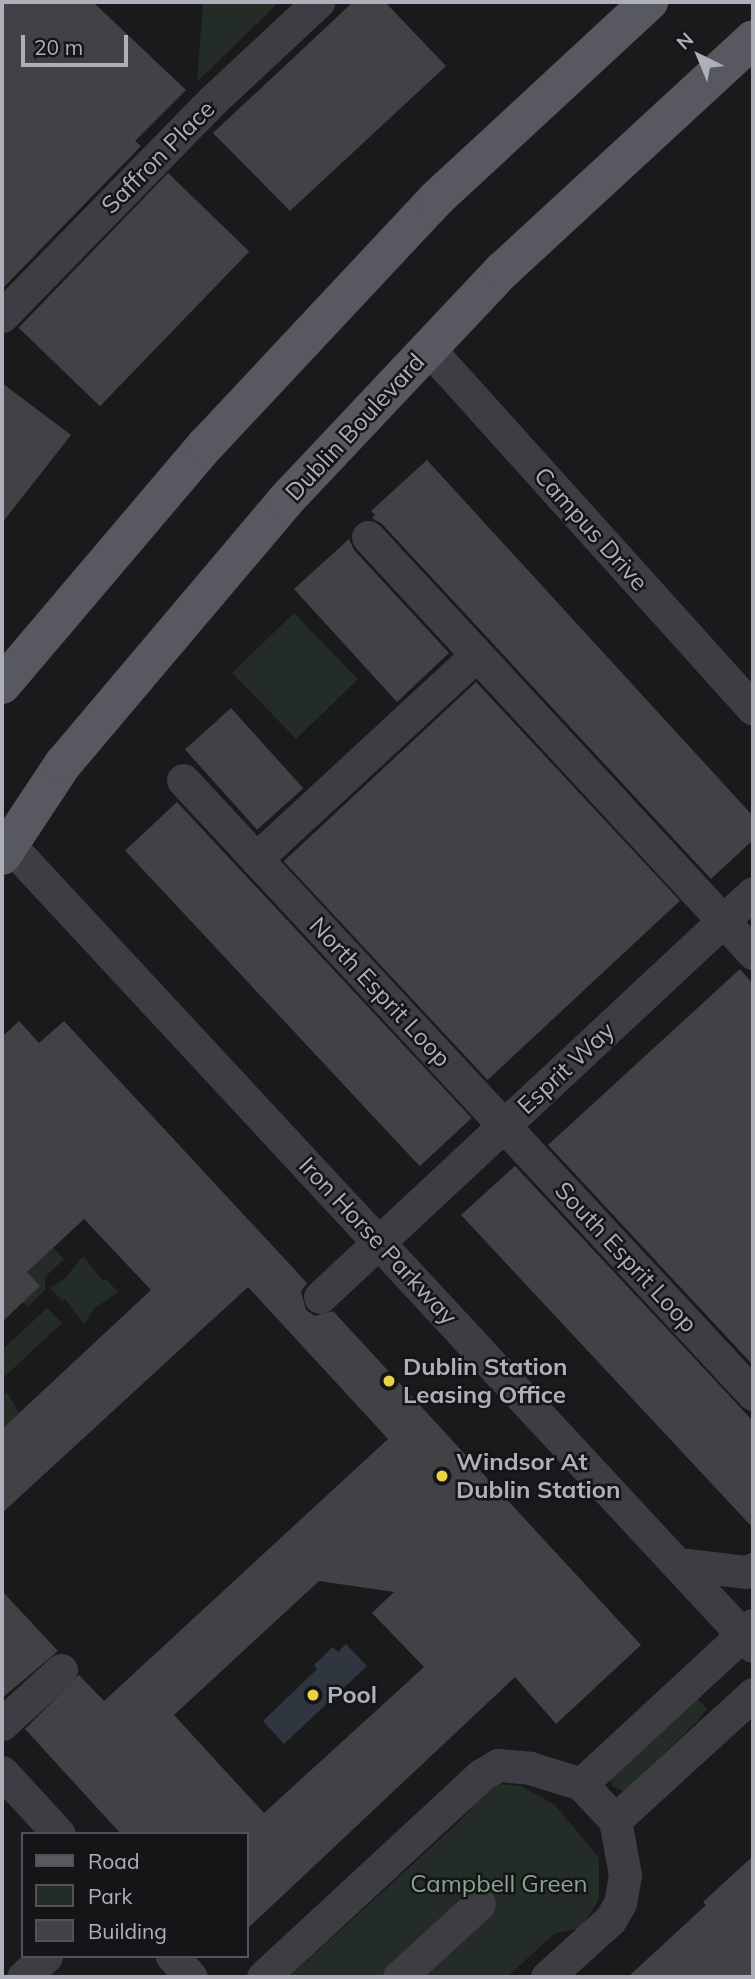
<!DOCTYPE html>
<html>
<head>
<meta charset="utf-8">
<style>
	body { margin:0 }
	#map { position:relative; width:755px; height:1979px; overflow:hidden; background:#1a1a1c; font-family:Mulish,sans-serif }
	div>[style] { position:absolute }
	.green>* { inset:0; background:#242c27; transform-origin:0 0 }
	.water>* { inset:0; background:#303640 }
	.building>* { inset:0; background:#424246; transform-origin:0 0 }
	.street>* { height:33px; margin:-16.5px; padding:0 16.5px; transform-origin:16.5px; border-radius:16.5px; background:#3d3d43 }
	.primary>* { height:38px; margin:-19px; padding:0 19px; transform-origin:19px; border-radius:19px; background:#575860 }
	.dots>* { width:19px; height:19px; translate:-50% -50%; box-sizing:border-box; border:4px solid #151517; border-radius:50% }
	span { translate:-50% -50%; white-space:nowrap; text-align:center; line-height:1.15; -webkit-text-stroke:5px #151517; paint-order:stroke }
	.street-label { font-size:24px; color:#adafbb }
	.poi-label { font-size:24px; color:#adafbb; font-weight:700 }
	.left { translate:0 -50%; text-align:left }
	.park-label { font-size:24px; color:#86a58e }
	.frame { position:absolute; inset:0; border:4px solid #adafbb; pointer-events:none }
	.legend { position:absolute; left:21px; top:1832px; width:228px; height:126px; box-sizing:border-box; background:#151517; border:2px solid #525359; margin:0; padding:9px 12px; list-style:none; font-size:21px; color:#adafbb }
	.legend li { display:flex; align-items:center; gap:14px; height:35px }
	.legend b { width:35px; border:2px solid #525359 }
	.north { position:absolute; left:664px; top:21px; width:70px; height:70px; -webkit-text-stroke:5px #151517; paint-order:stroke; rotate:317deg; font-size:19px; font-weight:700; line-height:28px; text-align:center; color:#adafbb }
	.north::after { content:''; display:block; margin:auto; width:24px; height:32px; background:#adafbb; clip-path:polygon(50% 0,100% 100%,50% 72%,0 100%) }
	.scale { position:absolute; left:21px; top:35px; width:107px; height:32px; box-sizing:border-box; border:4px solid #adafbb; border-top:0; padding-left:9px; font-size:21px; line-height:24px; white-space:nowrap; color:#adafbb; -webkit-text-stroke:5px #151517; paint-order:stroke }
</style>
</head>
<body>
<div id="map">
	<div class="green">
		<i style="clip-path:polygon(203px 2px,279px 2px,197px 82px)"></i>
		<i style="left:294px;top:613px;width:92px;height:86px;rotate:46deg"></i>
		<i style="clip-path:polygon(53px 1248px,64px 1259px,45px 1277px,45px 1290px,27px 1307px,23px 1302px,40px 1286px,27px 1272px)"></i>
		<i style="clip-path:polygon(83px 1256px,103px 1281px,106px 1279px,118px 1292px,94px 1309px,84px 1324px,65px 1299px,62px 1301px,50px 1288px,65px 1278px)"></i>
		<i style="clip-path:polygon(47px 1308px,62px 1323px,2px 1379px,2px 1350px)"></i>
		<i style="clip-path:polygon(7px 1392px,19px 1413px,2px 1429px,2px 1398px)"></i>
		<i style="clip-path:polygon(696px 1698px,707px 1709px,698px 1721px,624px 1791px,613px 1787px,609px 1778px)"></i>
		<i style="clip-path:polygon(501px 1784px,521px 1786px,555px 1805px,599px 1858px,599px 1899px,581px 1928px,555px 1933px,507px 1977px,289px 1977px,459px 1822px,489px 1787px)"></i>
	</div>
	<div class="water">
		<i style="clip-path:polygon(346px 1644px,367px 1666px,284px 1744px,263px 1721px,317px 1669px,314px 1665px,333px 1647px,338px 1652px)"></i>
	</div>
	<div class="building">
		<i style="clip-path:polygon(2px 2px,93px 2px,186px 90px,135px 141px,141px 146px,2px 289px)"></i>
		<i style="clip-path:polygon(353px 2px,385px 2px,446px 66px,290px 211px,213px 133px)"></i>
		<i style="left:168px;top:173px;width:113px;height:215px;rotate:44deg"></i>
		<i style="clip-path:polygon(2px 383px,71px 435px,2px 523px)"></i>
		<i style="clip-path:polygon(427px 460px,753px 816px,753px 840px,711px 879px,382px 524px,372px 518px,375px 515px,371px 511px)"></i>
		<i style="clip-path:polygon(349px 539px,354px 550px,449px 653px,397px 702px,294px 589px)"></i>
		<i style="left:476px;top:682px;width:299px;height:263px;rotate:47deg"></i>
		<i style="left:231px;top:708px;width:108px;height:62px;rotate:48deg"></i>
		<i style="left:177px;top:802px;width:432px;height:71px;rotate:47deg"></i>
		<i style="clip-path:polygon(740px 969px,753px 984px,751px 1363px,548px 1145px)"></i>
		<i style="clip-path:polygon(evenodd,19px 1021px,39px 1043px,64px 1021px,307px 1283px,301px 1292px,306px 1310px,315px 1316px,333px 1311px,641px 1645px,556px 1724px,515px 1677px,247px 1929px,247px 1834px,121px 1834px,25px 1729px,79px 1675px,104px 1701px,388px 1439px,248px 1287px,2px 1513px,2px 1429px,151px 1290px,84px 1219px,27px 1272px,40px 1286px,2px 1322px,2px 1037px,19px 1021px,319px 1581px,394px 1592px,372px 1613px,424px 1667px,264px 1813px,174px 1715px,319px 1581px)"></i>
		<i style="clip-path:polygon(515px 1166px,753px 1421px,753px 1528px,461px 1215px)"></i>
		<i style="clip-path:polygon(2px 1591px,58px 1651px,2px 1698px)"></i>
		<i style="clip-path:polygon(753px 1856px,753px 1977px,628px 1977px,706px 1905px,703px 1902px)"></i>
	</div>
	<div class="street">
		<i style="left:2px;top:316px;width:302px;rotate:-45.7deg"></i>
		<i style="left:213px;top:100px;width:144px;rotate:-43deg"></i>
		<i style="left:429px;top:349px;width:484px;rotate:48deg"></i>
		<i style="left:368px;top:537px;width:567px;rotate:47.22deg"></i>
		<i style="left:183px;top:780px;width:838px;rotate:47.13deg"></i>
		<i style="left:2px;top:837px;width:1104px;rotate:47.13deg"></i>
		<i style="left:256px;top:859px;width:301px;rotate:-42.8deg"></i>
		<i style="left:320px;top:1297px;width:592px;rotate:-43.02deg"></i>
		<i style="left:678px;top:1564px;width:68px;rotate:6.7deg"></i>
		<i style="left:746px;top:1572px;width:8px;rotate:-23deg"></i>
		<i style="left:2px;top:1724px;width:80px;rotate:-42.5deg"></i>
		<i style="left:2px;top:1772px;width:84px;rotate:47.4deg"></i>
		<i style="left:581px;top:1784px;width:234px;rotate:-42.8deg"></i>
		<i style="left:615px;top:1820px;width:187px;rotate:-42.4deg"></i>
		<i style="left:172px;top:1956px;width:28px;rotate:48deg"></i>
		<i style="left:23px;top:1977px;width:31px;rotate:-42deg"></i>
		<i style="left:263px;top:1977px;width:297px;rotate:-42.8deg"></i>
		<i style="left:481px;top:1775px;width:20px;rotate:-30deg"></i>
		<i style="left:498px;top:1765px;width:32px;rotate:5deg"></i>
		<i style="left:530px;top:1768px;width:53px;rotate:17.4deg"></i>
		<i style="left:581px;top:1784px;width:50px;rotate:46.6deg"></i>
		<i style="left:615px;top:1820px;width:56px;rotate:79.7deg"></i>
		<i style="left:625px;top:1875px;width:28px;rotate:100deg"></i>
		<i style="left:620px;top:1903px;width:20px;rotate:120deg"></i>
		<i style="left:610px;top:1920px;width:85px;rotate:137.9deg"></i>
		<i style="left:399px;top:1977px;width:108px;rotate:-42.4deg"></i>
	</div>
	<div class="primary">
		<i style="left:2px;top:685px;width:314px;rotate:-49.7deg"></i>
		<i style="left:205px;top:446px;width:337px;rotate:-46.9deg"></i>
		<i style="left:435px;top:200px;width:292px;rotate:-42.8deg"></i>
		<i style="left:2px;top:856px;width:110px;rotate:-56.5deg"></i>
		<i style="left:63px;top:764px;width:344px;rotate:-49.8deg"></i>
		<i style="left:285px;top:501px;width:318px;rotate:-46.7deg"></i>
		<i style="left:503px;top:270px;width:340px;rotate:-42.7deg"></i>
	</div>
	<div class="dots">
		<i style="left:389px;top:1381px;background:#e9d245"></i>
		<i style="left:442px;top:1476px;background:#e9d245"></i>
		<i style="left:313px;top:1695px;background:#e9d245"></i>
	</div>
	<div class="street-label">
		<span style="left:158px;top:157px;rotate:-45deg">Saffron Place</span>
		<span style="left:355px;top:427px;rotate:-47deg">Dublin Boulevard</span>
		<span style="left:591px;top:529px;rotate:48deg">Campus Drive</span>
		<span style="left:380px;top:992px;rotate:47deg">North Esprit Loop</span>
		<span style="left:566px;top:1068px;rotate:-43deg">Esprit Way</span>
		<span style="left:378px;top:1241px;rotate:47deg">Iron Horse Parkway</span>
		<span style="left:626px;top:1257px;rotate:47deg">South Esprit Loop</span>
	</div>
	<div class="poi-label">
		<span class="left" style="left:403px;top:1381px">Dublin Station<br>Leasing Office</span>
		<span class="left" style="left:456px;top:1476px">Windsor At<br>Dublin Station</span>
		<span class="left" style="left:327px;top:1695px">Pool</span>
	</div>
	<div class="park-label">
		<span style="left:499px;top:1884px">Campbell Green</span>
	</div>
	<div class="frame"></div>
	<ul class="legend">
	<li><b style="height:9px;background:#575860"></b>Road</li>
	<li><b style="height:19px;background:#242c27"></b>Park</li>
	<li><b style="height:19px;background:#424246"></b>Building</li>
	</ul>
	<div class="north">N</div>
	<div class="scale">20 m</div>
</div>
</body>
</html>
